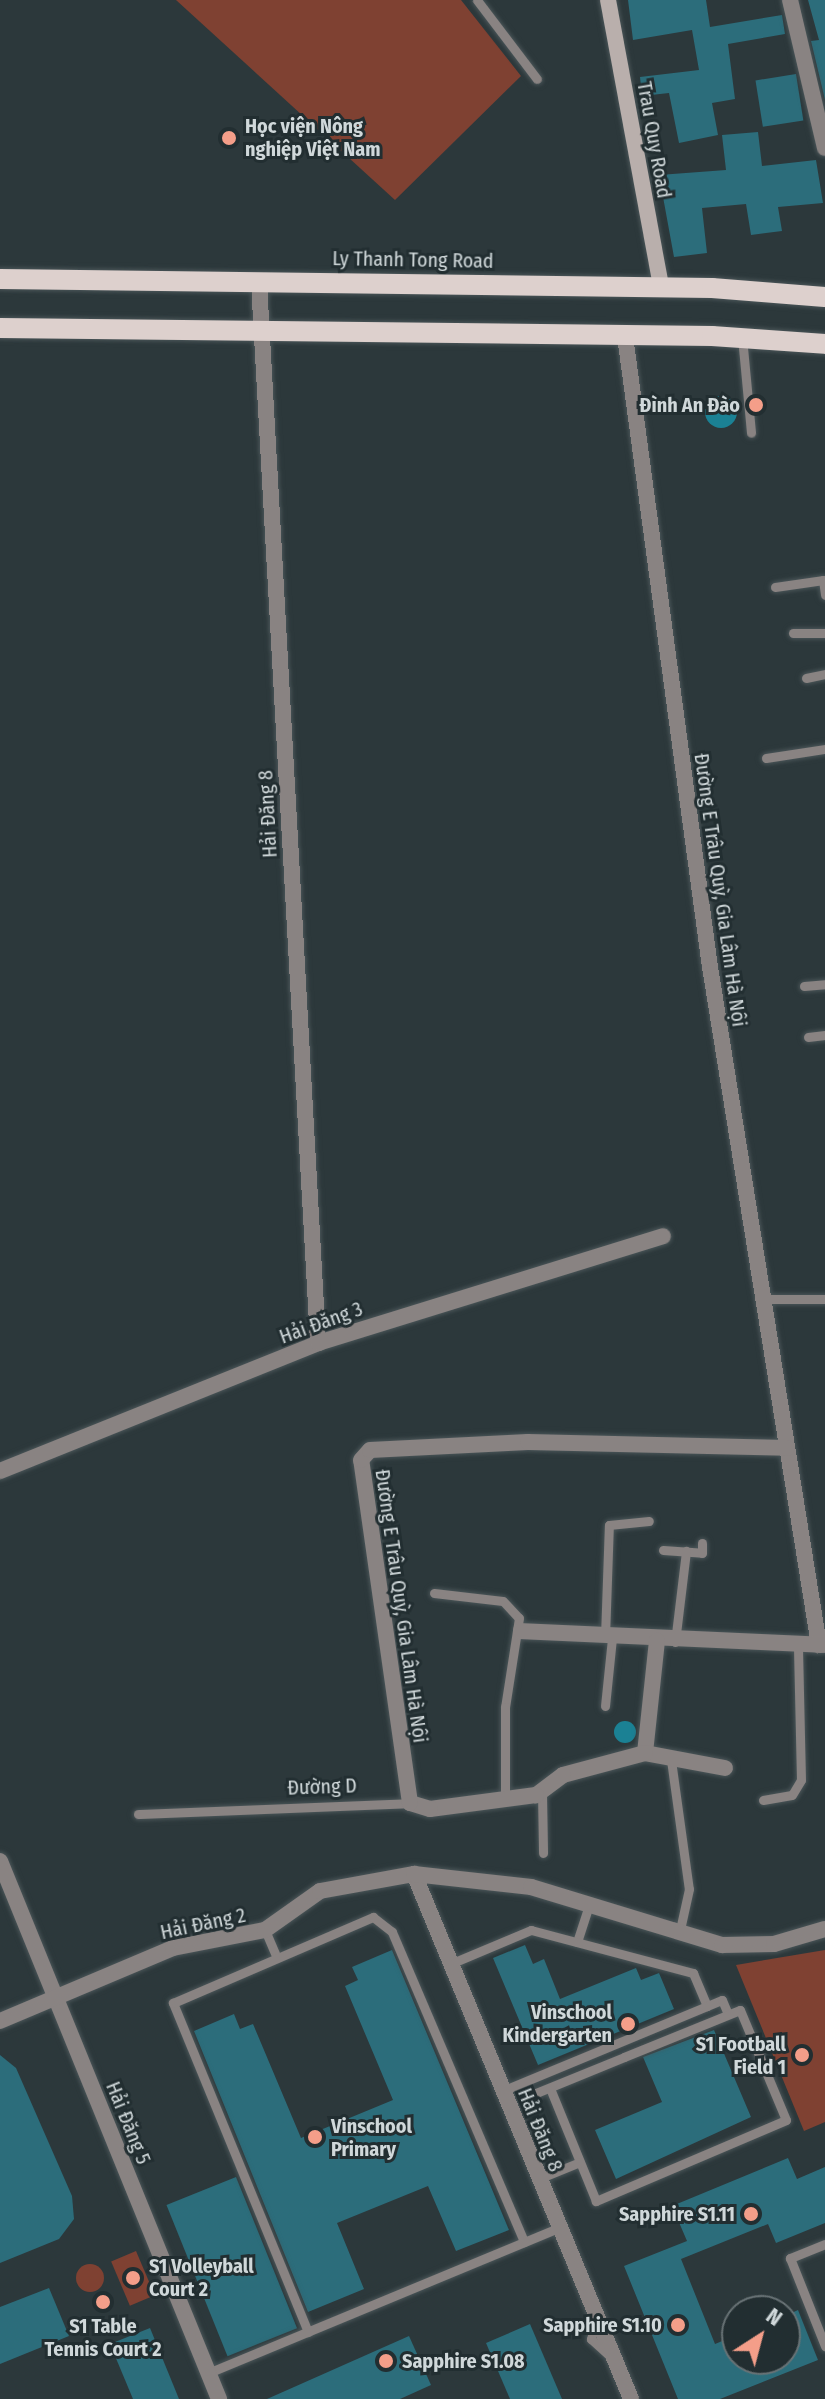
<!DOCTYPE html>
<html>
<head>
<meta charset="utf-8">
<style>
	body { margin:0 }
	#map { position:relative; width:825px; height:2399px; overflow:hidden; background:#2c383b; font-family:"Fira Sans Condensed",sans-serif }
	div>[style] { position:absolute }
	.green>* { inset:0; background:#7f4132; transform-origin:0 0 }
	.round { border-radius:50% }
	.water>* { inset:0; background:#1b8194 }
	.building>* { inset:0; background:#2c6d7b; transform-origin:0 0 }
	.roads { filter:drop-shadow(0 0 2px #4a5558) drop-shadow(0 0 2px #4a5558) }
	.lane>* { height:9px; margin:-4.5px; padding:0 4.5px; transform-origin:4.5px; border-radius:4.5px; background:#898382 }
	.street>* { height:16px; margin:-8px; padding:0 8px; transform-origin:8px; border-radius:8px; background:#898382 }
	.secondary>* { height:16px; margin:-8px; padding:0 8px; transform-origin:8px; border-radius:8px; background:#b9afac }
	.primary>* { height:20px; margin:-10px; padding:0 10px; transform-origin:10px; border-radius:10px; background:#ddd0cd }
	.dots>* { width:22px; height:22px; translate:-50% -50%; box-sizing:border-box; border:4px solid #222e31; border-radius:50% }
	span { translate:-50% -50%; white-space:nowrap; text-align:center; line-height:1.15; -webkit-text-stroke:6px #222e31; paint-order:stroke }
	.poi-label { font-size:20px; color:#d0d8da; font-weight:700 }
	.left { translate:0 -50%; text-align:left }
	.right { translate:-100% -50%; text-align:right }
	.street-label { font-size:20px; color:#d0d8da }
	.north { position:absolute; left:721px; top:2295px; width:80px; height:80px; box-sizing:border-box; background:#222e31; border:2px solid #687275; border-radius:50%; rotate:36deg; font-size:22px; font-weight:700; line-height:32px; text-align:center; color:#d0d8da }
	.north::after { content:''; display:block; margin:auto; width:28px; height:36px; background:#f49e89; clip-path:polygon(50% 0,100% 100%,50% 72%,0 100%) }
</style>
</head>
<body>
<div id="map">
	<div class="green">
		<i style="clip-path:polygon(176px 0,461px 0,521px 76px,395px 200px)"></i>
		<i style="clip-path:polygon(825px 1950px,825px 2122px,804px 2131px,736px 1965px)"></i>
		<i style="left:136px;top:2251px;width:48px;height:27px;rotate:67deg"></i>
		<i class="round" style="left:76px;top:2264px;width:28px;height:28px"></i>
		<i class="round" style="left:93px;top:2292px;width:20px;height:20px"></i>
	</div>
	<div class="water">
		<i class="round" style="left:705px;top:396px;width:32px;height:32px"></i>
		<i class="round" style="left:614px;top:1721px;width:22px;height:22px"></i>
	</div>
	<div class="building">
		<i style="clip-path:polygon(628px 0,706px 0,710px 27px,782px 15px,785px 34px,728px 44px,735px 99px,712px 103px,718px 135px,679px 143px,669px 93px,642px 96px,640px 77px,699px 70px,692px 30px,633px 40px)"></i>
		<i style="clip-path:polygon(808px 0,825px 0,825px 100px,811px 41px,819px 40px)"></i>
		<i style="left:796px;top:74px;width:47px;height:41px;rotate:81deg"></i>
		<i style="clip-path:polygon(758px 132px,762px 166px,816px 160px,823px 203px,778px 207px,782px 231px,751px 235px,746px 204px,702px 208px,707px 253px,674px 257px,659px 175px,726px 170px,722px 135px)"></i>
		<i style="clip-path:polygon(525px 1945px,533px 1964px,544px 1959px,560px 1999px,636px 1968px,641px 1980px,659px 1973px,674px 2009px,538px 2065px,493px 1958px)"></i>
		<i style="clip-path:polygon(392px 1950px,509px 2230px,456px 2251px,428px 2186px,337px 2223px,364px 2289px,308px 2312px,194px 2031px,234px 2014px,240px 2029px,253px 2024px,301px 2138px,393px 2100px,345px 1986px,358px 1980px,352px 1967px)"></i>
		<i style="clip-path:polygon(714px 2030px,751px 2117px,616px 2179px,595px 2130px,662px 2102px,643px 2057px)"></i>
		<i style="clip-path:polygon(0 2055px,16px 2068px,72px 2196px,74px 2219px,59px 2239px,0 2263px)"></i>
		<i style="clip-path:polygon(788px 2158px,797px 2179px,825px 2167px,825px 2223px,776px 2243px,768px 2224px,681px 2259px,715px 2344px,737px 2335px,737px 2359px,785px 2359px,785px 2316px,798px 2310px,818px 2360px,720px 2399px,678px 2399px,624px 2266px,687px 2241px,672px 2206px)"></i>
		<i style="left:236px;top:2177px;width:163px;height:75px;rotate:68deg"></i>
		<i style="clip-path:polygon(49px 2288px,69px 2336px,0 2364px,0 2307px)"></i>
		<i style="clip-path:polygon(530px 2324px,562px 2399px,510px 2399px,486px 2343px)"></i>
		<i style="clip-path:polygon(150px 2328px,179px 2399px,133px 2399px,110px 2344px)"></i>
		<i style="clip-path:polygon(409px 2336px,431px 2385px,400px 2399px,267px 2399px)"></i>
	</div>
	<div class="roads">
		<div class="lane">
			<i style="left:477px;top:0;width:99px;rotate:52.8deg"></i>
			<i style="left:742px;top:337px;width:96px;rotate:84.6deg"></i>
			<i style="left:775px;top:587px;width:49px;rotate:-8.3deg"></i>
			<i style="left:823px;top:580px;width:15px;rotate:82deg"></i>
			<i style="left:793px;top:633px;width:32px"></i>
			<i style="left:806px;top:678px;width:19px;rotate:-12deg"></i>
			<i style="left:766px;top:758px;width:60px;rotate:-8.7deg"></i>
			<i style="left:804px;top:986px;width:21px;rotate:-5deg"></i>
			<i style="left:808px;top:1037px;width:17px;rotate:-7deg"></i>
			<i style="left:762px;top:1299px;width:63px"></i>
			<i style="left:663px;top:1550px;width:39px;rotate:4deg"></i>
			<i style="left:702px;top:1553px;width:10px;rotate:-90deg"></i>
			<i style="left:434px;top:1593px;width:69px;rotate:6.6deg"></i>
			<i style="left:503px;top:1601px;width:23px;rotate:47deg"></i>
			<i style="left:519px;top:1618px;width:90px;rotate:98.9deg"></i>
			<i style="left:505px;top:1707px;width:93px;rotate:90deg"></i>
			<i style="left:605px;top:1637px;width:112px;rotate:-88deg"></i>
			<i style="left:609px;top:1525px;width:40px;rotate:-5.7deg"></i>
			<i style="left:675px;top:1642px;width:92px;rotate:-83.1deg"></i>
			<i style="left:605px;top:1706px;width:68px;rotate:-84.1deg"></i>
			<i style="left:671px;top:1760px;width:130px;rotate:82.1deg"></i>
			<i style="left:689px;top:1889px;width:46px;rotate:102.5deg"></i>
			<i style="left:542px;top:1793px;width:60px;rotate:89deg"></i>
			<i style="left:763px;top:1800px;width:29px;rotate:-10deg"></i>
			<i style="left:792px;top:1795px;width:17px;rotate:-59deg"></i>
			<i style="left:801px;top:1780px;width:136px;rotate:-91.3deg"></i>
			<i style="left:138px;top:1814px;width:272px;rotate:-2.3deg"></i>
			<i style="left:265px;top:1930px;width:30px;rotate:67deg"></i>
			<i style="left:577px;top:1942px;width:39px;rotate:-72deg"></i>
			<i style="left:450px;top:1964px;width:88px;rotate:-22.8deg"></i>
			<i style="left:531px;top:1930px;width:168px;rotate:14.9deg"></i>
			<i style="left:693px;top:1973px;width:36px;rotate:67deg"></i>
			<i style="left:502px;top:2091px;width:238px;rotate:-22.5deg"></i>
			<i style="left:722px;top:2000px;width:15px;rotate:67deg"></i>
			<i style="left:536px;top:2093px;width:95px;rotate:-22.2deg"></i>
			<i style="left:624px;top:2057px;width:125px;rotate:-22.1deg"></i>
			<i style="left:740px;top:2010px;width:119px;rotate:67.3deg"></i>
			<i style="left:786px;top:2120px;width:207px;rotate:156.9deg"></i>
			<i style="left:596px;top:2201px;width:122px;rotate:-112.2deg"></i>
			<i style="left:538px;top:2179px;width:45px;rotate:-22deg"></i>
			<i style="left:825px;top:2244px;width:38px;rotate:158deg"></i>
			<i style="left:790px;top:2258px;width:95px;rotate:68.3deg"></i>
			<i style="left:597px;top:2319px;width:21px;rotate:107deg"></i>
			<i style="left:591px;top:2339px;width:30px;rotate:42deg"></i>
			<i style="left:308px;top:2332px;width:356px;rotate:-112.3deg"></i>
			<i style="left:173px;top:2003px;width:218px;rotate:-23.3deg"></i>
			<i style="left:373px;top:1917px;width:24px;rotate:38deg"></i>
			<i style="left:392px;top:1932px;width:337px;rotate:66.9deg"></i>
			<i style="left:208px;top:2373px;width:379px;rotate:-22.5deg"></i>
		</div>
		<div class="street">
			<i style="left:790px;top:0;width:152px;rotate:76.7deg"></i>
			<i style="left:259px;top:283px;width:1062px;rotate:86.81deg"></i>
			<i style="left:625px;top:336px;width:637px;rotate:82.33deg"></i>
			<i style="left:710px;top:967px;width:687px;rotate:80.87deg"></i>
			<i style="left:0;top:1471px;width:343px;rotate:-21.9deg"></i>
			<i style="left:318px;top:1343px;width:361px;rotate:-17.2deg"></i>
			<i style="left:521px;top:1631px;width:304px;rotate:2.6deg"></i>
			<i style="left:645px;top:1753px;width:113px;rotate:-83.9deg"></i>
			<i style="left:725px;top:1768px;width:81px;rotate:-169.4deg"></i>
			<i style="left:645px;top:1753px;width:85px;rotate:165deg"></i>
			<i style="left:563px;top:1775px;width:34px;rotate:143deg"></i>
			<i style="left:536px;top:1795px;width:107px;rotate:172.5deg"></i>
			<i style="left:430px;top:1809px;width:21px;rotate:-163deg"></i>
			<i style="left:410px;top:1803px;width:346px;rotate:-98.1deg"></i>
			<i style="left:361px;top:1460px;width:13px;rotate:-48deg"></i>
			<i style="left:370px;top:1450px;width:158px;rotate:-2.9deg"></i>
			<i style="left:528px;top:1442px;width:259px;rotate:1.3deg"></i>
			<i style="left:0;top:1861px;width:581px;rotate:67.85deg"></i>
			<i style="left:414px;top:1874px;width:568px;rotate:67.54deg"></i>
			<i style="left:0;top:2021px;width:188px;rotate:-22.9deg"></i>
			<i style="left:173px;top:1948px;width:94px;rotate:-11.1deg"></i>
			<i style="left:265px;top:1930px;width:67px;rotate:-35.3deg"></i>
			<i style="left:320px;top:1891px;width:96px;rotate:-10.3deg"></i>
			<i style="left:414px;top:1874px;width:118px;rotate:6.3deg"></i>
			<i style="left:531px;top:1887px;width:200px;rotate:16.9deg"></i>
			<i style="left:722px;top:1945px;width:52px;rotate:-1.1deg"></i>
			<i style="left:774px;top:1944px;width:53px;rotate:-16.4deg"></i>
		</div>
		<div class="secondary">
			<i style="left:608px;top:0;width:292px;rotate:79.5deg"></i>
		</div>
		<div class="primary">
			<i style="left:0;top:279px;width:712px;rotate:0.72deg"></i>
			<i style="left:712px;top:288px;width:113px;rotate:4.6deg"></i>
			<i style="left:0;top:328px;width:712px;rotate:0.64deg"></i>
			<i style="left:712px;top:336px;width:113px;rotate:4deg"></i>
		</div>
	</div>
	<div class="dots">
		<i style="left:229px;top:138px;background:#f49e89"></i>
		<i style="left:756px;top:405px;background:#f49e89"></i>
		<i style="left:628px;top:2024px;background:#f49e89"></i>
		<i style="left:802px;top:2055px;background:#f49e89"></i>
		<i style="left:315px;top:2137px;background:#f49e89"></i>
		<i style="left:751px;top:2214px;background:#f49e89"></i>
		<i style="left:133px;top:2278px;background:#f49e89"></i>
		<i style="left:103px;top:2302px;background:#f49e89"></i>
		<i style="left:678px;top:2325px;background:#f49e89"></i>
		<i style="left:386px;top:2361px;background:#f49e89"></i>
	</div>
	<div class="poi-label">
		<span class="left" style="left:245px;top:138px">Học viện Nông<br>nghiệp Việt Nam</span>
		<span class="right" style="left:740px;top:405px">Đình An Đào</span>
		<span class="right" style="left:612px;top:2024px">Vinschool<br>Kindergarten</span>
		<span class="right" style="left:786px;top:2056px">S1 Football<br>Field 1</span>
		<span class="left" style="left:331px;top:2138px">Vinschool<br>Primary</span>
		<span class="right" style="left:735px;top:2214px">Sapphire S1.11</span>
		<span class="left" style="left:149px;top:2278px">S1 Volleyball<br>Court 2</span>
		<span class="right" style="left:662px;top:2325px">Sapphire S1.10</span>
		<span style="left:103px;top:2338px">S1 Table<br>Tennis Court 2</span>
		<span class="left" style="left:402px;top:2361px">Sapphire S1.08</span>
	</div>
	<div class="street-label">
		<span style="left:654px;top:140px;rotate:80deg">Trau Quy Road</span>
		<span style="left:413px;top:260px;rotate:1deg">Ly Thanh Tong Road</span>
		<span style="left:268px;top:814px;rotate:-93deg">Hải Đăng 8</span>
		<span style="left:720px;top:890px;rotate:82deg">Đường E Trâu Quỳ, Gia Lâm Hà Nội</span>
		<span style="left:321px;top:1323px;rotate:-20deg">Hải Đăng 3</span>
		<span style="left:401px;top:1606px;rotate:82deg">Đường E Trâu Quỳ, Gia Lâm Hà Nội</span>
		<span style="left:322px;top:1787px;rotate:-2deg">Đường D</span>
		<span style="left:203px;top:1924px;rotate:-12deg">Hải Đăng 2</span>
		<span style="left:128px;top:2123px;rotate:68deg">Hải Đăng 5</span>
		<span style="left:540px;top:2130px;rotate:68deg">Hải Đăng 8</span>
	</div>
	<div class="north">N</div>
</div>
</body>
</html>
